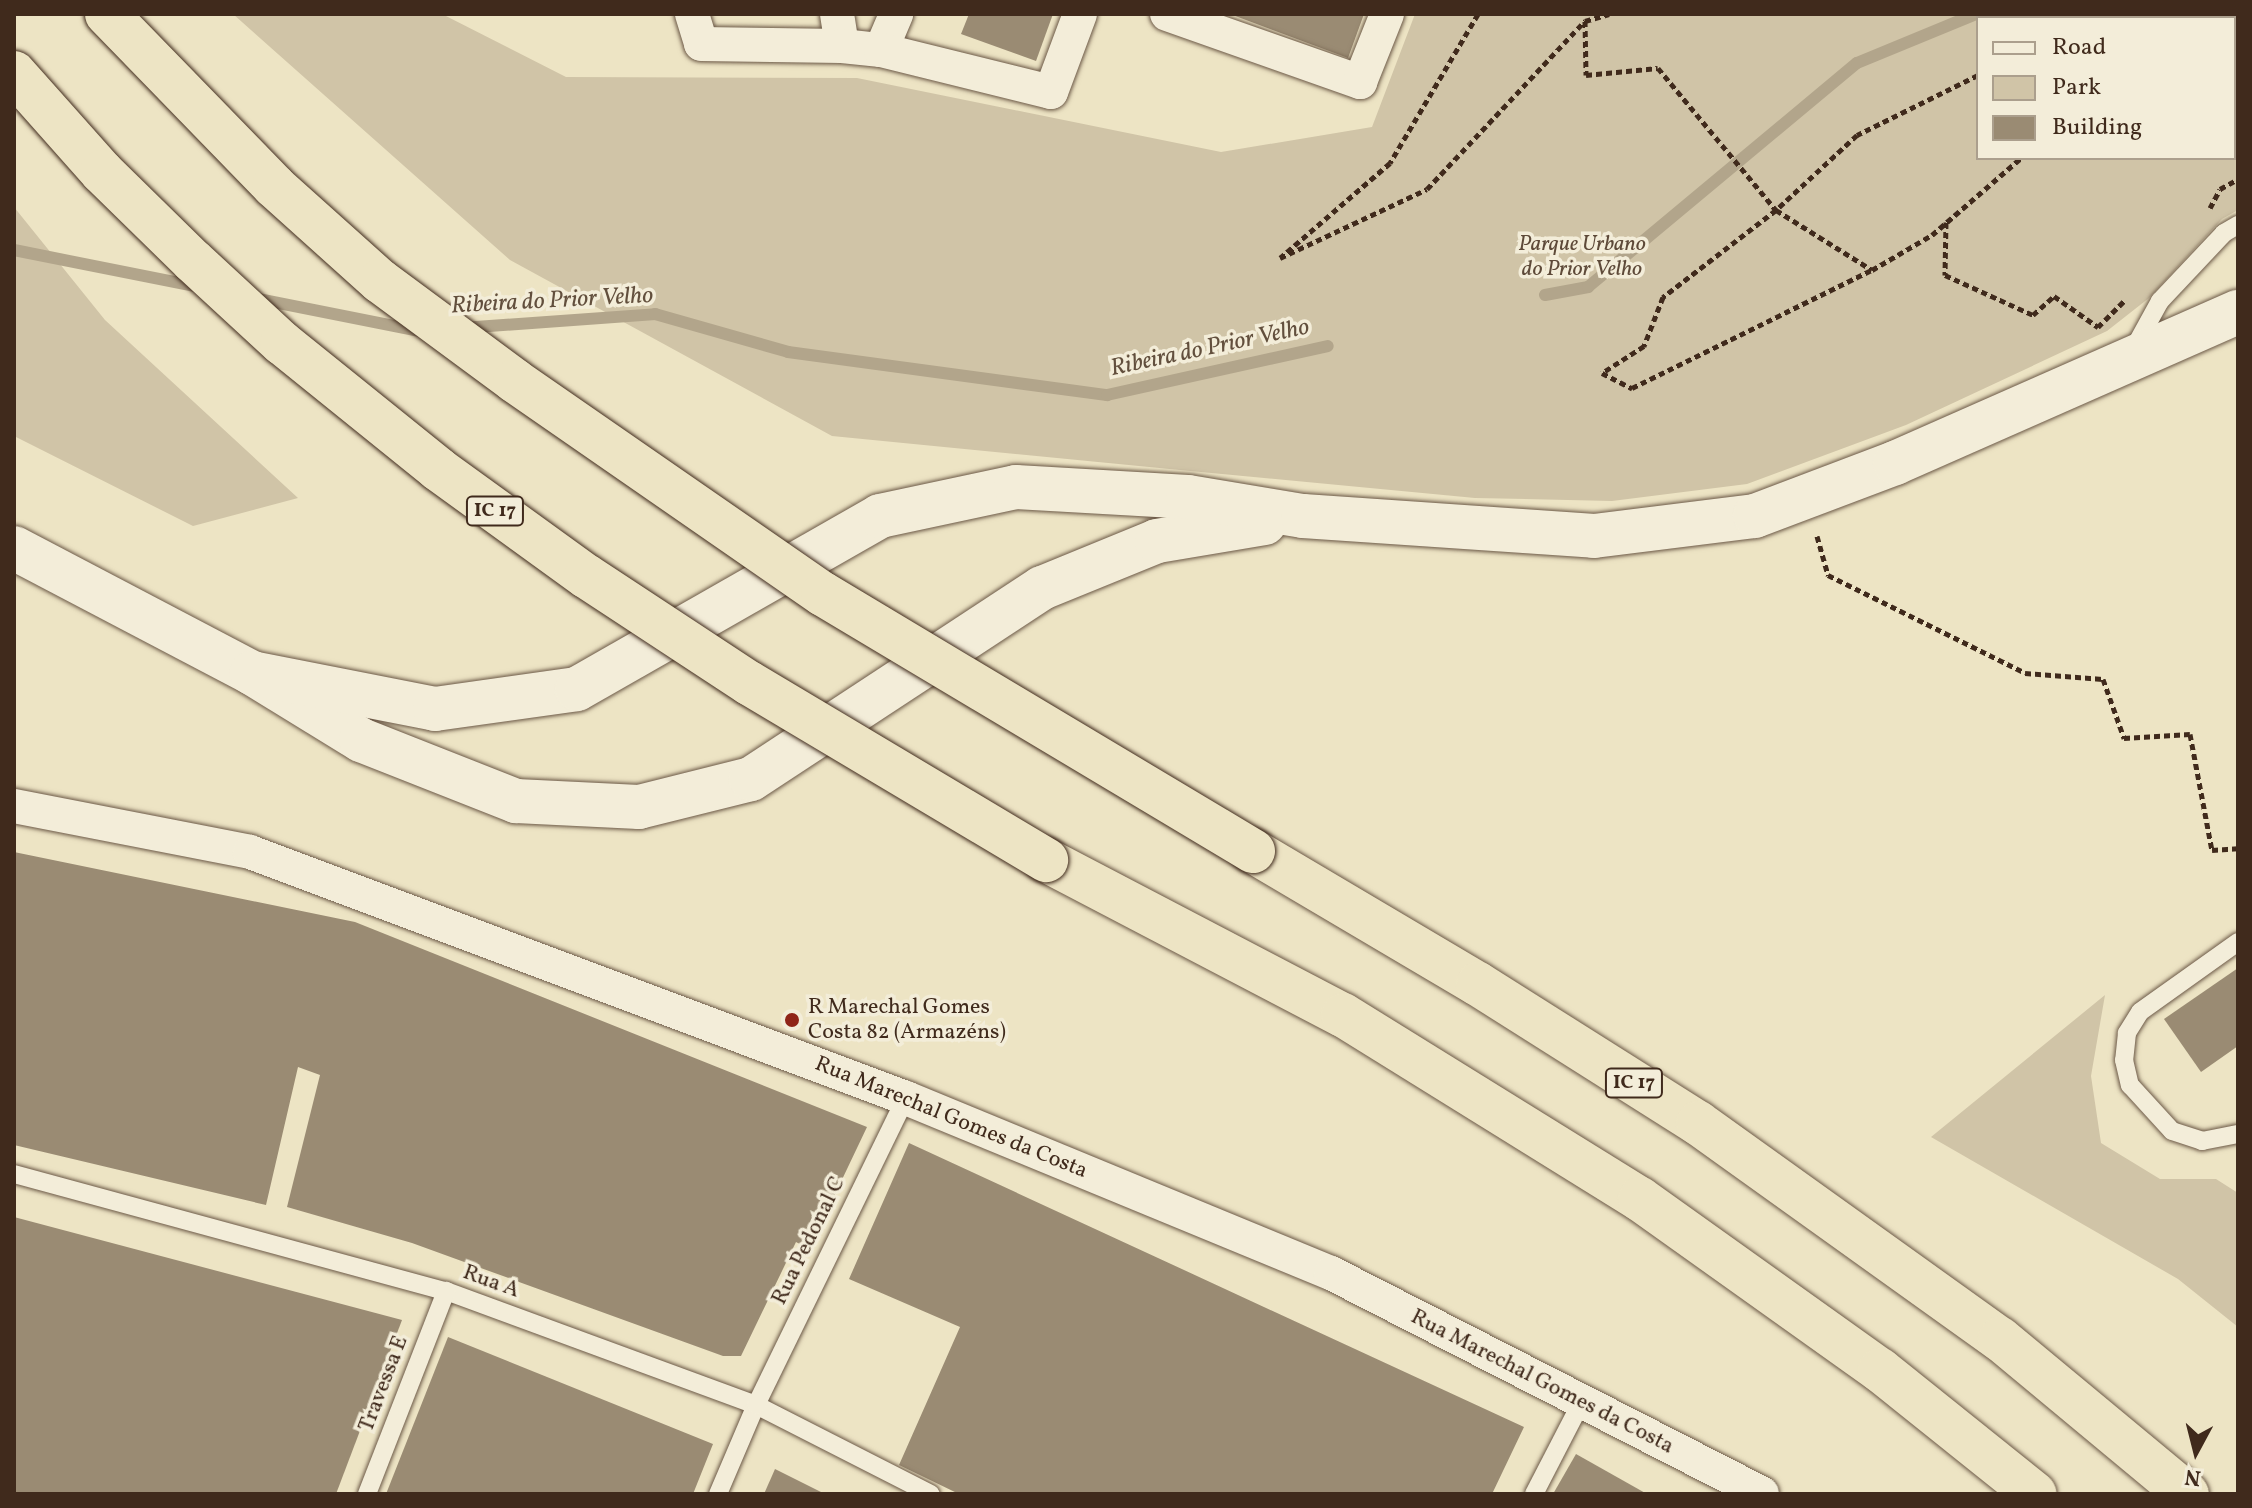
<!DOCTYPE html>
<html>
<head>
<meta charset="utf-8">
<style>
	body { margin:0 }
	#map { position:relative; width:2252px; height:1508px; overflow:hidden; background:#ede4c4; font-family:Vollkorn,serif }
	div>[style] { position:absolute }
	.green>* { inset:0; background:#d0c4a7 }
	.stream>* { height:12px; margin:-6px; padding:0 6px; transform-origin:6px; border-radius:6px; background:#b2a58b }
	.building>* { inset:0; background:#9a8b73 }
	.path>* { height:5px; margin-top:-2.5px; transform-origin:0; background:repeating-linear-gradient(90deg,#402a1c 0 6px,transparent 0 10px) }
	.roads { filter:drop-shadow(0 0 2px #6b5846) drop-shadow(0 0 2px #6b5846) }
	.service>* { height:18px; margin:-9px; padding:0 9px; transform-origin:9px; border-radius:9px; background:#f3edd9 }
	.minor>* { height:34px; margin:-17px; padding:0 17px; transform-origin:17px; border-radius:17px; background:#f3edd9 }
	.tertiary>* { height:44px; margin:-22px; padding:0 22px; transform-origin:22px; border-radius:22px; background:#f3edd9 }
	.trunk>* { height:44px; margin:-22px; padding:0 22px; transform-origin:22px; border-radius:22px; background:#ede4c4 }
	.bridges { filter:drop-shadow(0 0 2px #402a1c) drop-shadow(0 0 2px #402a1c) }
	.trunk-bridge>* { height:44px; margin:-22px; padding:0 22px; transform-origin:22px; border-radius:22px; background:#ede4c4 }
	.dots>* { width:22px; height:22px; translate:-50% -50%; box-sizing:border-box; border:4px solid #f3edd9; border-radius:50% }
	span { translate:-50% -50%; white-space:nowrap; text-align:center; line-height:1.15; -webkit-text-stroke:7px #f3edd9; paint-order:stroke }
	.shield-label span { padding:2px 6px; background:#f3edd9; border:2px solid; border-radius:6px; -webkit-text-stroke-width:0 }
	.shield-label { font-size:20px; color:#402a1c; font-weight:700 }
	.park-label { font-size:22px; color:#5d4938; font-style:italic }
	.poi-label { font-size:22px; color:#402a1c }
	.left { translate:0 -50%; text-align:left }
	.street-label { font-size:22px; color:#402a1c }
	.water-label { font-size:24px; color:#624f3d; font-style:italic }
	.frame { position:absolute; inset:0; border:16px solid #402a1c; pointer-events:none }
	.legend { position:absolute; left:1976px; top:16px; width:260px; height:144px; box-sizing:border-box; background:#f3edd9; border:2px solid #ab9f8d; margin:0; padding:10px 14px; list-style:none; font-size:24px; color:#402a1c }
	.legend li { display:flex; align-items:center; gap:16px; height:40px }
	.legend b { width:40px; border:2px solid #ab9f8d }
	.north { position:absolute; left:2156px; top:1412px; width:80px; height:80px; -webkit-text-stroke:6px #f3edd9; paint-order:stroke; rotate:187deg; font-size:22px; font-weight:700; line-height:32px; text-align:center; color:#402a1c }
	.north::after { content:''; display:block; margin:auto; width:28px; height:36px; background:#402a1c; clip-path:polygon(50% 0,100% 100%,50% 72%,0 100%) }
</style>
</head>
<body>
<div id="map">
	<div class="green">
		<i style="clip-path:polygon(evenodd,233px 14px,442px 14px,566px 77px,857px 78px,1221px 152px,1372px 127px,1415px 14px,2238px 14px,2238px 210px,2222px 219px,2149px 298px,2107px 331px,1906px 425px,1747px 484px,1612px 501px,1475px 498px,1180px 470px,832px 436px,510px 260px,233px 14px,1978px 18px,2234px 18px,2234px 158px,1978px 158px,1978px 18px)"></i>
		<i style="clip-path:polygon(14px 207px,105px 320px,298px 498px,193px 526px,14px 436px)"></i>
		<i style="clip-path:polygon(2105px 995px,2091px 1076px,2101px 1143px,2160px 1179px,2216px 1179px,2238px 1193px,2238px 1327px,2178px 1279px,1931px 1137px)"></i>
	</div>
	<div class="stream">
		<i style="left:14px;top:250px;width:190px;rotate:11.3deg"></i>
		<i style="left:1545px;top:295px;width:44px;rotate:-10.5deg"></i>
		<i style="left:1588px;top:287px;width:350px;rotate:-39.8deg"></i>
		<i style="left:1857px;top:63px;width:129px;rotate:-22.4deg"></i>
		<i style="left:253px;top:298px;width:174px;rotate:11.2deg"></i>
		<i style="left:462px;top:328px;width:194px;rotate:-4.1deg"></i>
		<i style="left:655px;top:314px;width:138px;rotate:15.9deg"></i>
		<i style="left:788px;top:352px;width:322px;rotate:7.7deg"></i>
		<i style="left:1107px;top:395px;width:226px;rotate:-12.5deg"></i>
	</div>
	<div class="building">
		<i style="clip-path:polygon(969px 14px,1053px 14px,1036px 61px,961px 34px)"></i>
		<i style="clip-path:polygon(1230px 14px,1364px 14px,1348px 58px)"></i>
		<i style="clip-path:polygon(14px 852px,355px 922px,867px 1127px,809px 1249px,796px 1242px,741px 1356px,723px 1356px,412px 1243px,287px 1207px,320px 1075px,298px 1067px,266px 1205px,14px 1145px)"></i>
		<i style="clip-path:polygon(2238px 968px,2238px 1046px,2201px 1072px,2164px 1019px)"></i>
		<i style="clip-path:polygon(909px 1143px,1524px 1427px,1492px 1494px,959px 1494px,899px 1465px,960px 1327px,849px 1279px)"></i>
		<i style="clip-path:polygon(14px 1217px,402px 1320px,336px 1494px,14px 1494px)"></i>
		<i style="clip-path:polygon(448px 1337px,713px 1444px,693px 1494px,386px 1494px)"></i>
		<i style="clip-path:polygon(1576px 1454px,1647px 1494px,1553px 1494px)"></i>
		<i style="clip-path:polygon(775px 1469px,825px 1494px,764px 1494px)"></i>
	</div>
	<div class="path">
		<i style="left:1478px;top:14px;width:173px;rotate:120.6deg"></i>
		<i style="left:1390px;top:163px;width:145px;rotate:139.2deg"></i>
		<i style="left:1280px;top:258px;width:162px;rotate:-25.1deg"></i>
		<i style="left:1427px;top:189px;width:231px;rotate:-46.8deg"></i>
		<i style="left:1585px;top:21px;width:54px;rotate:88.9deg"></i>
		<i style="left:1586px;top:75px;width:72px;rotate:-5.6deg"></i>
		<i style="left:1658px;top:68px;width:185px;rotate:50.3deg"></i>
		<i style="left:1776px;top:210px;width:113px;rotate:32deg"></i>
		<i style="left:2105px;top:18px;width:10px;rotate:-24deg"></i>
		<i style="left:1585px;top:21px;width:25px;rotate:-16deg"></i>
		<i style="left:2234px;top:30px;width:4px;rotate:-27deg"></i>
		<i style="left:1978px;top:75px;width:135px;rotate:153.6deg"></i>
		<i style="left:1857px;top:135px;width:110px;rotate:137.2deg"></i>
		<i style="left:1776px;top:210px;width:143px;rotate:142.4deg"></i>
		<i style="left:1663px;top:297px;width:53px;rotate:111.2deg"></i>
		<i style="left:1644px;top:346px;width:50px;rotate:147.3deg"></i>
		<i style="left:1602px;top:373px;width:34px;rotate:27deg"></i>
		<i style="left:1632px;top:388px;width:267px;rotate:-26.2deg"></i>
		<i style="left:1872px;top:270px;width:69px;rotate:-30.3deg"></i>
		<i style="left:1932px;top:235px;width:118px;rotate:-40.9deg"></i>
		<i style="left:2210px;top:208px;width:21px;rotate:-62deg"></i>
		<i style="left:2220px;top:189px;width:21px;rotate:-29deg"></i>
		<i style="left:1946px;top:222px;width:53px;rotate:91.1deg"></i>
		<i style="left:1945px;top:275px;width:97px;rotate:24.4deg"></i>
		<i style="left:2033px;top:315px;width:28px;rotate:-42deg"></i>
		<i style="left:2054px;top:296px;width:54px;rotate:35.2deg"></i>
		<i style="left:2098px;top:327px;width:38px;rotate:-45deg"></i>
		<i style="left:1817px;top:536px;width:41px;rotate:74.2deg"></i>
		<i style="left:1828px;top:575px;width:220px;rotate:26.4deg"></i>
		<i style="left:2025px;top:673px;width:78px;rotate:4.4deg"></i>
		<i style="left:2103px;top:679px;width:63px;rotate:70.4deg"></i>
		<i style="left:2124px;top:738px;width:66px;rotate:-3.5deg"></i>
		<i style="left:2190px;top:734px;width:118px;rotate:79.3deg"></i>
		<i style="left:2212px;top:850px;width:26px;rotate:-4deg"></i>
	</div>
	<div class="roads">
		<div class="service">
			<i style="left:2133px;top:350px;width:56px;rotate:-61.1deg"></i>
			<i style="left:2160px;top:301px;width:93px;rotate:-46.7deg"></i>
			<i style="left:2224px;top:233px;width:16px;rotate:-30deg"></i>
			<i style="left:2238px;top:942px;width:120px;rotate:144.5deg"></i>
			<i style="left:2140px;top:1012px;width:25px;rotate:122deg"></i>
			<i style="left:2127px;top:1033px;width:27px;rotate:96deg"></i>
			<i style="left:2124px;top:1060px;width:26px;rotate:77deg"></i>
			<i style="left:2130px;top:1085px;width:62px;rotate:47.6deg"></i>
			<i style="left:2172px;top:1131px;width:32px;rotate:18deg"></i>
			<i style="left:2202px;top:1141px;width:37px;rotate:-11deg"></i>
			<i style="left:14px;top:1174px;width:448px;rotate:15.2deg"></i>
			<i style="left:446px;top:1291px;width:330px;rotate:20.2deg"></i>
			<i style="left:756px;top:1405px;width:196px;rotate:27deg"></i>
			<i style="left:367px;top:1494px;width:218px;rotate:-68.7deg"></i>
			<i style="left:718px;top:1494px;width:97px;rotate:-66.9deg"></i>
			<i style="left:756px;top:1405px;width:342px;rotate:-64deg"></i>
			<i style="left:1534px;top:1494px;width:102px;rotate:-62.7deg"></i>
		</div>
		<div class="minor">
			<i style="left:692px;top:14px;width:31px;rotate:73deg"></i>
			<i style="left:701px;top:44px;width:141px;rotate:0.8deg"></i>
			<i style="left:837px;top:14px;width:32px;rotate:81deg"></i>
			<i style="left:842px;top:46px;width:39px;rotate:6deg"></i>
			<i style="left:881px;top:50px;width:39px;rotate:-67deg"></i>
			<i style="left:1167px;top:14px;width:205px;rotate:19.4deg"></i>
			<i style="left:1360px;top:82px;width:73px;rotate:-68.3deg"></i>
			<i style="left:881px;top:50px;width:175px;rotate:13.9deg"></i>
			<i style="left:1051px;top:92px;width:83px;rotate:-69.6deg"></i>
			<i style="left:14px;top:806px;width:240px;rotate:11deg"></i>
			<i style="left:250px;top:852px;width:701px;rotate:20.56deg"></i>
			<i style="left:906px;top:1098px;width:460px;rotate:22.4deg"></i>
			<i style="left:1331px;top:1273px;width:484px;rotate:27.1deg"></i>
		</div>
		<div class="tertiary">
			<i style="left:14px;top:548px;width:269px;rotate:27.7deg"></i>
			<i style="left:252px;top:673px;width:128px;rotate:31.6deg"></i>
			<i style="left:361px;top:740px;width:167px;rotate:21.5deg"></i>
			<i style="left:516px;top:801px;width:123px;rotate:2.8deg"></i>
			<i style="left:639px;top:807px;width:115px;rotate:-14deg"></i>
			<i style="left:751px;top:779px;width:348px;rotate:-33.3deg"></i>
			<i style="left:1042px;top:588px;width:124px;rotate:-22.2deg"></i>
			<i style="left:1157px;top:541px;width:109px;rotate:-9.5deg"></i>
			<i style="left:252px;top:673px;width:187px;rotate:11.1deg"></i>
			<i style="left:435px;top:709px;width:143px;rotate:-8deg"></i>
			<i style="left:577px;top:689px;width:349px;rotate:-29.7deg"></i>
			<i style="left:880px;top:516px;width:139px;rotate:-12deg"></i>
			<i style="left:1016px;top:487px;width:172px;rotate:3.3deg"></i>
			<i style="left:1188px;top:497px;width:117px;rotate:9.4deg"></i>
			<i style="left:1303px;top:516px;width:292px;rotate:3.9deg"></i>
			<i style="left:1594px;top:536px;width:162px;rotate:-7.1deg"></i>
			<i style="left:1755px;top:516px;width:150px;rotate:-20.7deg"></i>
			<i style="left:1895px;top:463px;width:375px;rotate:-23.8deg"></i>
		</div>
		<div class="trunk">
			<i style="left:1253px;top:851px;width:261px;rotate:30.6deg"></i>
			<i style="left:1478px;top:984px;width:260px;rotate:32.3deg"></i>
			<i style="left:1698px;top:1123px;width:371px;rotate:35.6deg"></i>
			<i style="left:2000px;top:1339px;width:243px;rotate:39.7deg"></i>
			<i style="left:1046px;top:860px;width:335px;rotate:27.6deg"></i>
			<i style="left:1343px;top:1015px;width:349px;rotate:31.8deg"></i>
			<i style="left:1640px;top:1199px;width:295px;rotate:35.5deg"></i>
			<i style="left:1880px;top:1370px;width:198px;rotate:38.7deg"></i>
		</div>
	</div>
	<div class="bridges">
		<div class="trunk-bridge">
			<i style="left:107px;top:14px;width:240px;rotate:45.8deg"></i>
			<i style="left:274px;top:186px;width:142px;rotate:41.9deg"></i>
			<i style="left:380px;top:281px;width:168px;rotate:36.5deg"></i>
			<i style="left:515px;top:381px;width:374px;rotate:34.7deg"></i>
			<i style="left:823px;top:594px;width:501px;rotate:30.87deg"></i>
			<i style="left:14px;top:73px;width:132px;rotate:48.4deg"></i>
			<i style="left:102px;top:172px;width:127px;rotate:44.4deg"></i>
			<i style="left:193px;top:261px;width:121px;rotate:42.7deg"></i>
			<i style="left:282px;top:343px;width:201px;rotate:38.9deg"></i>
			<i style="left:438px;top:469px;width:183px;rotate:35.9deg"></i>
			<i style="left:586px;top:576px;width:195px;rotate:33.3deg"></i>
			<i style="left:749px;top:683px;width:346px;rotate:30.8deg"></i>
		</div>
	</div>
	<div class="dots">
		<i style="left:792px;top:1020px;background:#8f2418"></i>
	</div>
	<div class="shield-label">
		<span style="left:495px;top:511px">IC 17</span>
		<span style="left:1634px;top:1083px">IC 17</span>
	</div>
	<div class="park-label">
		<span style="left:1582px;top:257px">Parque Urbano<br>do Prior Velho</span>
	</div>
	<div class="poi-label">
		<span class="left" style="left:808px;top:1020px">R Marechal Gomes<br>Costa 82 (Armazéns)</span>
	</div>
	<div class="street-label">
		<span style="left:951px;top:1118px;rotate:22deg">Rua Marechal Gomes da Costa</span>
		<span style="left:809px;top:1241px;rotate:-64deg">Rua Pedonal C</span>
		<span style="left:491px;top:1282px;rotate:20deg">Rua A</span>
		<span style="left:1542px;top:1382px;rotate:27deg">Rua Marechal Gomes da Costa</span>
		<span style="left:384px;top:1384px;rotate:-69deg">Travessa E</span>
	</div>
	<div class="water-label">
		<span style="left:552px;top:302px;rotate:-3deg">Ribeira do Prior Velho</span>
		<span style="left:1210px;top:349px;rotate:-12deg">Ribeira do Prior Velho</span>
	</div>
	<div class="frame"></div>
	<ul class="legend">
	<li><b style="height:10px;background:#f3edd9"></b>Road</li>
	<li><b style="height:22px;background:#d0c4a7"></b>Park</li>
	<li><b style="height:22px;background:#9a8b73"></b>Building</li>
	</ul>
	<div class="north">N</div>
</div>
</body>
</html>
